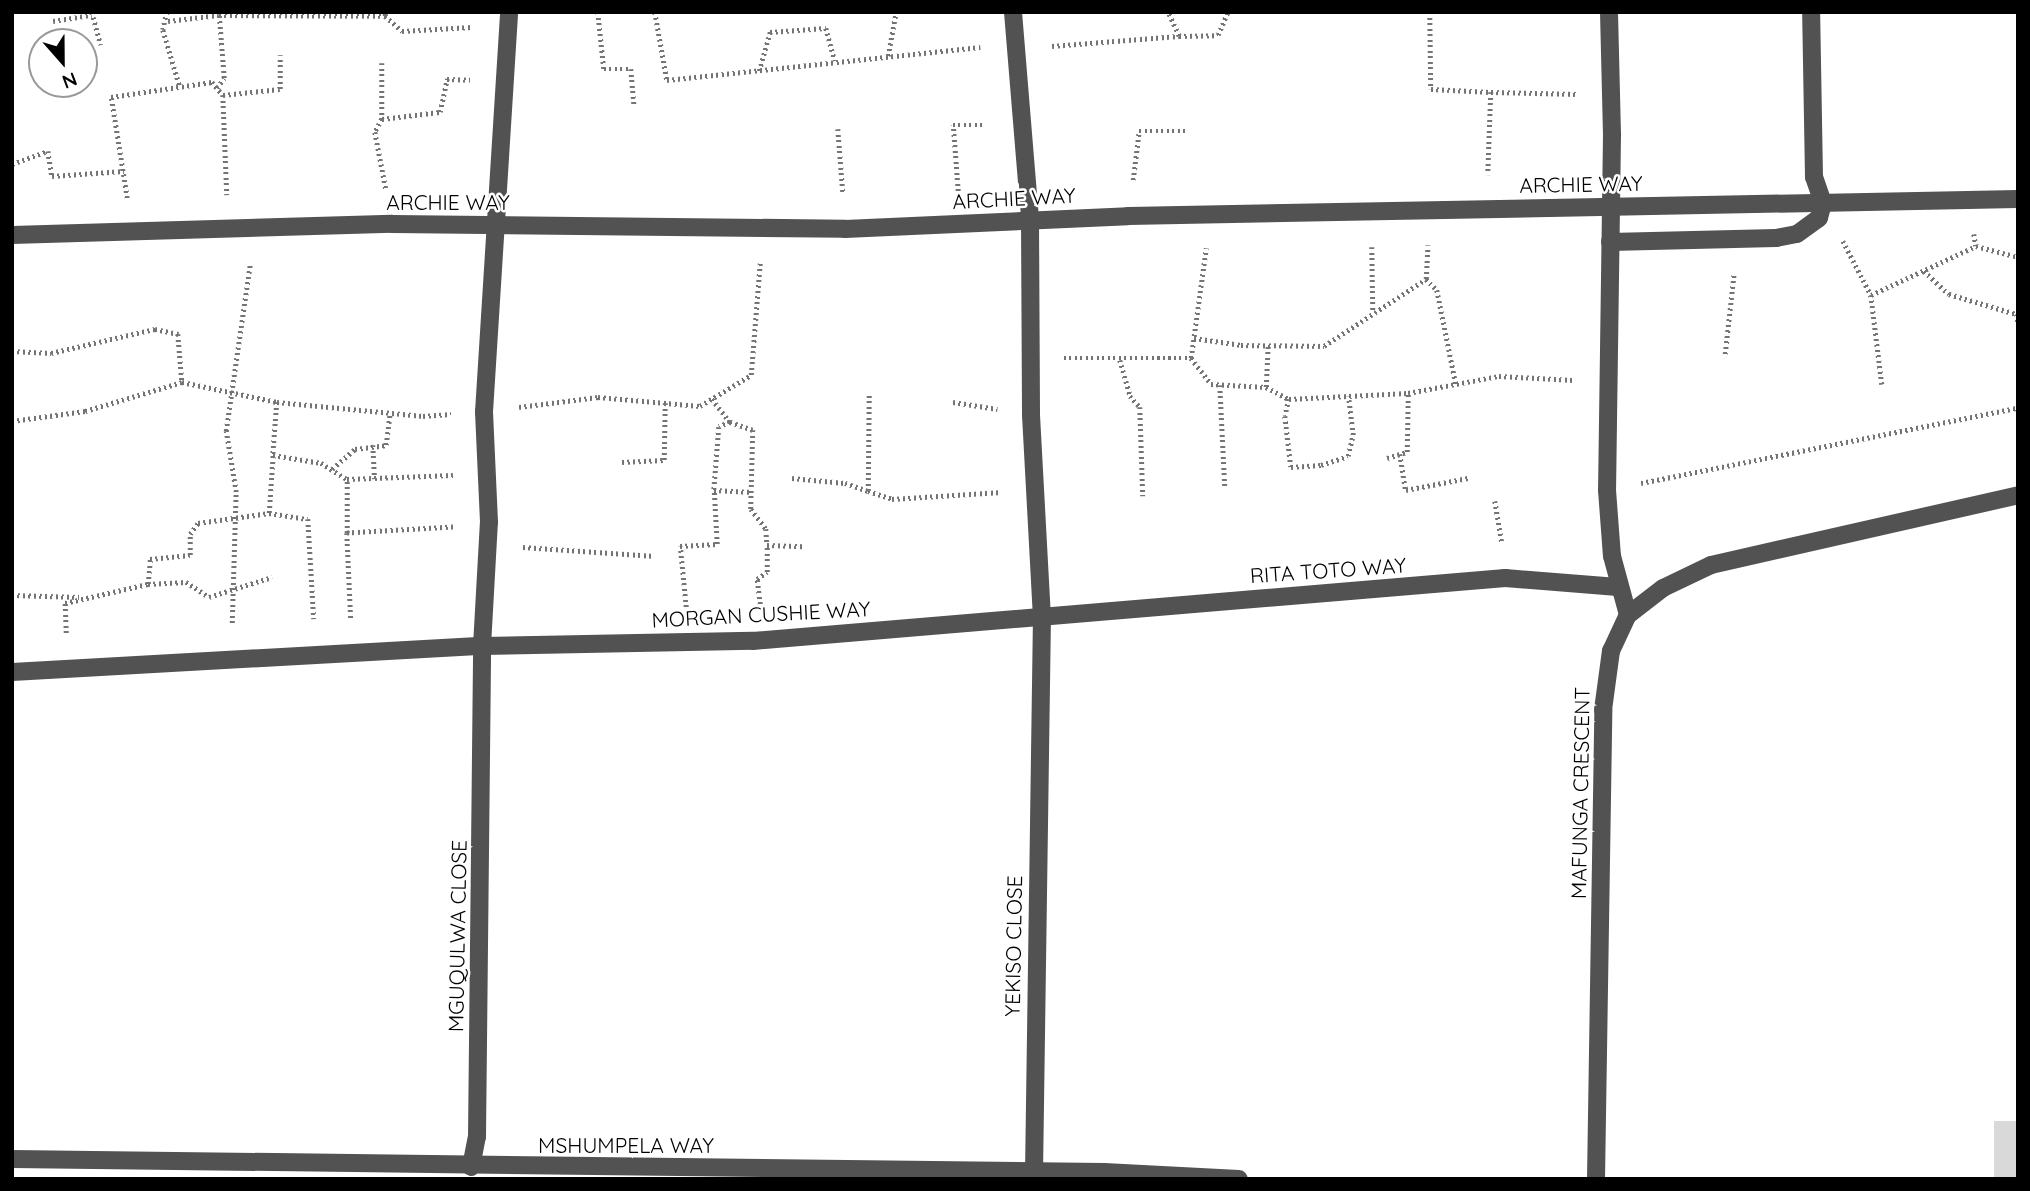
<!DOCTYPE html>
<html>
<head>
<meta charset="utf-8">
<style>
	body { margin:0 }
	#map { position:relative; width:2030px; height:1191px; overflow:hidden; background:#fff; font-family:Quicksand,sans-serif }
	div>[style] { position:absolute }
	.green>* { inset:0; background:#d9d9d9; transform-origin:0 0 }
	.path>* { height:4.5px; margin-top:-2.25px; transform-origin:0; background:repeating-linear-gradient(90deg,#747474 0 2px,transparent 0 5.5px) }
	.minor>* { height:18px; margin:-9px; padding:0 9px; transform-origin:9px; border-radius:9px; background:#525252 }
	span { translate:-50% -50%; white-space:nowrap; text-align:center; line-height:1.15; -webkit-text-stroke:5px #fff; paint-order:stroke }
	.street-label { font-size:21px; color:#000 }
	.frame { position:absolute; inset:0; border:14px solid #000; pointer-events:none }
	.north { position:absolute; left:28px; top:28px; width:70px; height:70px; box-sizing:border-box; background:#fff; border:2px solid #999; border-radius:50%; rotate:159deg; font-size:19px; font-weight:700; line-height:28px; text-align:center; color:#000 }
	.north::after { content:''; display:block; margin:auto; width:24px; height:32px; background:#000; clip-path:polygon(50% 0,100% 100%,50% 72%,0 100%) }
</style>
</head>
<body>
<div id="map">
	<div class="green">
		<i style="left:1994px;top:1121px;width:24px;height:58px"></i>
	</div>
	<div class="path">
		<i style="left:92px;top:12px;width:34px;rotate:75deg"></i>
		<i style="left:167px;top:12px;width:18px;rotate:103deg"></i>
		<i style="left:163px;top:30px;width:59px;rotate:73.4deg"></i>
		<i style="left:598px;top:12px;width:57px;rotate:84deg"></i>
		<i style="left:604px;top:69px;width:27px"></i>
		<i style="left:631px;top:69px;width:37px;rotate:85deg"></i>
		<i style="left:655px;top:12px;width:69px;rotate:80deg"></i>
		<i style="left:667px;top:80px;width:315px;rotate:-6deg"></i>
		<i style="left:1314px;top:12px;width:43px"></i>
		<i style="left:1430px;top:12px;width:77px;rotate:89.3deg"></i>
		<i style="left:1431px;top:89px;width:60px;rotate:2.9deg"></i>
		<i style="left:1491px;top:92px;width:83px;rotate:92.1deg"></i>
		<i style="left:385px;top:16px;width:23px;rotate:41deg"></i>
		<i style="left:402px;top:31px;width:70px;rotate:-3.3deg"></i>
		<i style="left:53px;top:21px;width:39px;rotate:-9deg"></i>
		<i style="left:168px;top:21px;width:51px;rotate:-6.7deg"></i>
		<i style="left:1179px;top:36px;width:39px;rotate:-1deg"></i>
		<i style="left:1218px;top:35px;width:25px;rotate:-67deg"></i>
		<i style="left:1052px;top:46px;width:127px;rotate:-4.5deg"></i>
		<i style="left:1179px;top:36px;width:26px;rotate:-115deg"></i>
		<i style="left:888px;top:56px;width:45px;rotate:-79.7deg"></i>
		<i style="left:382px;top:63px;width:56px;rotate:90deg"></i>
		<i style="left:382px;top:119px;width:15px;rotate:118deg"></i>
		<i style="left:375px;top:132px;width:58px;rotate:79.1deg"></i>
		<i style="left:759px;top:71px;width:41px;rotate:-74.2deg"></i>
		<i style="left:770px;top:32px;width:56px;rotate:-4.1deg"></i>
		<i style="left:826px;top:28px;width:34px;rotate:75deg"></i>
		<i style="left:217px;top:88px;width:12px;rotate:-55deg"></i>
		<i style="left:224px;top:78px;width:63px;rotate:-94.5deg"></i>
		<i style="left:219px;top:15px;width:166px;rotate:0.3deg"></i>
		<i style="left:385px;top:16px;width:4px;rotate:-90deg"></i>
		<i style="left:1491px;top:92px;width:86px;rotate:1.3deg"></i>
		<i style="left:223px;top:95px;width:100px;rotate:87.7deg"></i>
		<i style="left:382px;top:119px;width:58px;rotate:-6.9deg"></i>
		<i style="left:440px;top:112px;width:34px;rotate:-78deg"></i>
		<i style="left:447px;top:79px;width:23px;rotate:2deg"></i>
		<i style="left:838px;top:129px;width:64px;rotate:85.5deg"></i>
		<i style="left:12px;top:164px;width:38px;rotate:-20deg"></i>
		<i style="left:48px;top:151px;width:25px;rotate:81deg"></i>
		<i style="left:52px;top:176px;width:72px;rotate:-4deg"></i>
		<i style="left:1133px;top:180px;width:49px;rotate:-83deg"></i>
		<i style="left:1139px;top:131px;width:48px"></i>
		<i style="left:958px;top:191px;width:66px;rotate:-94.3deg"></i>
		<i style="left:953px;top:125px;width:31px"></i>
		<i style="left:127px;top:198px;width:102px;rotate:-99deg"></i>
		<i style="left:111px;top:97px;width:102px;rotate:-8.4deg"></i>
		<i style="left:212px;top:82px;width:17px;rotate:50deg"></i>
		<i style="left:223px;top:95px;width:57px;rotate:-6deg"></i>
		<i style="left:280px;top:89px;width:34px;rotate:-90deg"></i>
		<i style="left:1974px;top:234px;width:12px;rotate:81deg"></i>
		<i style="left:1976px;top:246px;width:43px;rotate:14.7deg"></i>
		<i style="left:1843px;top:241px;width:61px;rotate:62.6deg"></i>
		<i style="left:1871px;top:295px;width:116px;rotate:-25deg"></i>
		<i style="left:1372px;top:247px;width:64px;rotate:89.1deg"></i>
		<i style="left:1924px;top:271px;width:34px;rotate:43deg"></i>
		<i style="left:1949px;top:294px;width:70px;rotate:16.6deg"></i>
		<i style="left:1426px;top:279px;width:16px;rotate:45deg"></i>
		<i style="left:1437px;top:290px;width:96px;rotate:78.6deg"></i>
		<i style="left:1871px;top:295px;width:90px;rotate:83deg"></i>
		<i style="left:2017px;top:314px;width:9px;rotate:84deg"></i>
		<i style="left:1194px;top:338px;width:48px;rotate:8.5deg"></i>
		<i style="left:1241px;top:345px;width:83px;rotate:0.7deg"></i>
		<i style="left:1324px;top:346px;width:122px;rotate:-33.3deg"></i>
		<i style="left:1426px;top:279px;width:34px;rotate:-87deg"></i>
		<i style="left:12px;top:351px;width:39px;rotate:3deg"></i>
		<i style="left:51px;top:353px;width:107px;rotate:-13deg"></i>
		<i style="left:155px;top:329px;width:24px;rotate:12deg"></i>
		<i style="left:178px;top:334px;width:48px;rotate:85.2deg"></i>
		<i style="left:1725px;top:354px;width:82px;rotate:-83.7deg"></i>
		<i style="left:1064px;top:358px;width:127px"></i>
		<i style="left:1191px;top:358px;width:33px;rotate:52deg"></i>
		<i style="left:1211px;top:384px;width:55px;rotate:3.1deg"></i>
		<i style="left:1266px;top:387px;width:26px;rotate:28deg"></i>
		<i style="left:1289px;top:399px;width:119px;rotate:-2.9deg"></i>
		<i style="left:1408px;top:393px;width:93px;rotate:-10.6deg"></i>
		<i style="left:1499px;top:376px;width:74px;rotate:3.1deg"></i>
		<i style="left:1191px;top:358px;width:111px;rotate:-82.2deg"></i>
		<i style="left:1120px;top:360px;width:37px;rotate:74deg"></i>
		<i style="left:1130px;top:396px;width:15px;rotate:48deg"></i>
		<i style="left:1140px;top:407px;width:89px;rotate:88.1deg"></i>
		<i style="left:1220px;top:385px;width:103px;rotate:87.2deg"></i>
		<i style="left:1266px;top:387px;width:42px;rotate:-87.3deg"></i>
		<i style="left:712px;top:399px;width:29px;rotate:52deg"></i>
		<i style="left:730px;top:422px;width:24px;rotate:19deg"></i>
		<i style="left:753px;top:430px;width:79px;rotate:91.5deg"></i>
		<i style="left:751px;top:509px;width:25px;rotate:53deg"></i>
		<i style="left:766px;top:529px;width:16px;rotate:86deg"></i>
		<i style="left:1289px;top:399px;width:17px;rotate:103deg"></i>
		<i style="left:1285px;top:416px;width:51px;rotate:83.3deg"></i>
		<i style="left:1291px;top:467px;width:30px;rotate:-4deg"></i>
		<i style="left:1321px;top:465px;width:28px;rotate:-18deg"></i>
		<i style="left:1348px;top:456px;width:22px;rotate:-77deg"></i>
		<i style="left:1353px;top:435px;width:39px;rotate:-97deg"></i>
		<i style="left:277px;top:402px;width:53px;rotate:94.3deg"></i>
		<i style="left:273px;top:455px;width:49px;rotate:9.5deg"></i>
		<i style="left:321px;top:463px;width:31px;rotate:32deg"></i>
		<i style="left:953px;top:402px;width:45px;rotate:9deg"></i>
		<i style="left:519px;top:407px;width:80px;rotate:-7.2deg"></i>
		<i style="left:598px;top:397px;width:102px;rotate:5deg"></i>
		<i style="left:700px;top:406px;width:60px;rotate:-31.3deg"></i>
		<i style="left:751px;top:375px;width:112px;rotate:-85.4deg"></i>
		<i style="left:12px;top:421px;width:74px;rotate:-7.8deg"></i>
		<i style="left:85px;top:411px;width:101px;rotate:-16.6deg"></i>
		<i style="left:182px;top:382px;width:97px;rotate:11.9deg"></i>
		<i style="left:277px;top:402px;width:147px;rotate:5.5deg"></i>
		<i style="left:423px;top:416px;width:28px;rotate:-4deg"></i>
		<i style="left:730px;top:422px;width:12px;rotate:156deg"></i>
		<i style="left:719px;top:427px;width:63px;rotate:94.5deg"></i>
		<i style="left:714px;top:490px;width:38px;rotate:3deg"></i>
		<i style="left:373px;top:445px;width:34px;rotate:87deg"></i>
		<i style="left:1400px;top:454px;width:36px;rotate:81deg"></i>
		<i style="left:1406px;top:490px;width:63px;rotate:-11deg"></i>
		<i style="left:1387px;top:458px;width:21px;rotate:-17deg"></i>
		<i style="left:1407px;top:452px;width:59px;rotate:-89deg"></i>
		<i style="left:622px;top:462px;width:42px;rotate:-2.7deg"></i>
		<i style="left:664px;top:460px;width:57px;rotate:-89deg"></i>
		<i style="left:332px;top:469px;width:30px;rotate:-41deg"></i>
		<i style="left:355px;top:449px;width:31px;rotate:-7deg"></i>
		<i style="left:386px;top:445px;width:32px;rotate:-83deg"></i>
		<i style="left:792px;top:478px;width:53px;rotate:5.4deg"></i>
		<i style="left:845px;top:483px;width:24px;rotate:19deg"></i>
		<i style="left:868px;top:491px;width:96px;rotate:-89.4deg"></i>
		<i style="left:1641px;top:483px;width:384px;rotate:-11.3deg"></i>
		<i style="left:868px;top:491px;width:25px;rotate:18deg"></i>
		<i style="left:892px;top:499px;width:110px;rotate:-3.6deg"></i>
		<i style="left:1495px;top:501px;width:43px;rotate:80.5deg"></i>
		<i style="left:269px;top:513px;width:39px;rotate:9deg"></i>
		<i style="left:308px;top:519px;width:100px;rotate:86.6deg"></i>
		<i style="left:453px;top:527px;width:106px;rotate:176.8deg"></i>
		<i style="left:347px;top:533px;width:54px;rotate:-90deg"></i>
		<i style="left:347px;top:479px;width:106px;rotate:-2.2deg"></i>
		<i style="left:347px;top:533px;width:87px;rotate:87.4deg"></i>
		<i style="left:523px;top:547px;width:132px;rotate:3.9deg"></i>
		<i style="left:148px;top:584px;width:38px;rotate:-3deg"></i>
		<i style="left:186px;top:582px;width:27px;rotate:33deg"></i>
		<i style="left:209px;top:597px;width:66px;rotate:-17.6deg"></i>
		<i style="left:12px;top:595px;width:67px;rotate:1.7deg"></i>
		<i style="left:760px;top:604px;width:25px;rotate:-97deg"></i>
		<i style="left:757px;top:579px;width:12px;rotate:-35deg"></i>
		<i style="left:767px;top:572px;width:27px;rotate:-90deg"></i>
		<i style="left:767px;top:545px;width:36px;rotate:2deg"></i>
		<i style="left:686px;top:607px;width:61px;rotate:-95.6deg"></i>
		<i style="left:680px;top:546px;width:37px;rotate:-3deg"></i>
		<i style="left:717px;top:544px;width:54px;rotate:-93.2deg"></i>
		<i style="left:232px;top:623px;width:131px;rotate:-88.3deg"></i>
		<i style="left:236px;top:492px;width:62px;rotate:-99.3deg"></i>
		<i style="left:226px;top:431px;width:169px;rotate:-81.8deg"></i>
		<i style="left:66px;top:633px;width:30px;rotate:-92deg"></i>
		<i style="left:65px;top:603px;width:85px;rotate:-12.9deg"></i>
		<i style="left:148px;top:584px;width:25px;rotate:-85deg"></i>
		<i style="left:150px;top:559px;width:40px;rotate:-5.7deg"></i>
		<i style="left:190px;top:555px;width:21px;rotate:-90deg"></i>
		<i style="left:190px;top:534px;width:14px;rotate:-54deg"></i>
		<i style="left:198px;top:523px;width:72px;rotate:-8deg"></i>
		<i style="left:269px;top:513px;width:58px;rotate:-86.1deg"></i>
	</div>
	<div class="minor">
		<i style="left:1013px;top:12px;width:210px;rotate:85.3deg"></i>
		<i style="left:1030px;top:221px;width:194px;rotate:89.7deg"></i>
		<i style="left:1031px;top:415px;width:200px;rotate:86.9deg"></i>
		<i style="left:1042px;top:615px;width:556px;rotate:90.82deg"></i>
		<i style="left:1609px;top:12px;width:123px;rotate:88.6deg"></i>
		<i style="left:1612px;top:135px;width:355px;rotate:90.8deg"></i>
		<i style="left:1607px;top:490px;width:66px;rotate:85.7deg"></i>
		<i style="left:1612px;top:556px;width:61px;rotate:74.8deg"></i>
		<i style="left:12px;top:235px;width:380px;rotate:-1.7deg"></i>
		<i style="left:392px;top:224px;width:453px;rotate:0.6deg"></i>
		<i style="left:845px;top:229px;width:283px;rotate:-2.6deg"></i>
		<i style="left:1128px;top:216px;width:890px;rotate:-1.09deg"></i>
		<i style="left:1610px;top:242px;width:166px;rotate:-1.4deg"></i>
		<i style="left:1776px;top:238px;width:21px;rotate:-11deg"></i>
		<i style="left:1797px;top:234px;width:27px;rotate:-36deg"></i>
		<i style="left:1819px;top:218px;width:16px;rotate:-75deg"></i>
		<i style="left:1823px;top:203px;width:28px;rotate:-109deg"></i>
		<i style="left:1814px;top:177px;width:165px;rotate:-91deg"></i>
		<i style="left:12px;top:672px;width:471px;rotate:-3.2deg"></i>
		<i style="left:482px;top:646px;width:271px;rotate:-1.1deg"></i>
		<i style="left:753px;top:641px;width:755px;rotate:-4.79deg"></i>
		<i style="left:1505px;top:578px;width:113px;rotate:4.6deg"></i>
		<i style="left:12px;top:1159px;width:1092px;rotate:0.68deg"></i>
		<i style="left:1104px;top:1172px;width:135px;rotate:3deg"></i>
		<i style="left:471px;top:1167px;width:31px;rotate:-79deg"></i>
		<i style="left:477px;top:1137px;width:491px;rotate:-89.4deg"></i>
		<i style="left:482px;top:646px;width:124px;rotate:-86.8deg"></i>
		<i style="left:489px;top:522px;width:110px;rotate:-92.6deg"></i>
		<i style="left:484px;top:412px;width:401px;rotate:-86.4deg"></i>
		<i style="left:1596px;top:1179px;width:469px;rotate:-89.1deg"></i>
		<i style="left:1603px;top:710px;width:60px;rotate:-82.3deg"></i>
		<i style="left:1611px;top:651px;width:40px;rotate:-65deg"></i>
		<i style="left:1628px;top:615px;width:44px;rotate:-37.6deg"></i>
		<i style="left:1663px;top:588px;width:53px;rotate:-25.6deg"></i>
		<i style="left:1711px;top:565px;width:315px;rotate:-12.8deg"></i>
	</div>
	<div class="street-label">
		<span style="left:1581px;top:184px;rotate:-1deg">ARCHIE WAY</span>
		<span style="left:1014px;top:198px;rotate:-3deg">ARCHIE WAY</span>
		<span style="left:448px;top:202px">ARCHIE WAY</span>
		<span style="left:1328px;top:570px;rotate:-4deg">RITA TOTO WAY</span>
		<span style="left:761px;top:614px;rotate:-3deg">MORGAN CUSHIE WAY</span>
		<span style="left:1580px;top:793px;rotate:-89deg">MAFUNGA CRESCENT</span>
		<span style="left:457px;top:936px;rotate:-89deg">MGUQULWA CLOSE</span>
		<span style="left:1013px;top:946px;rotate:-89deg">YEKISO CLOSE</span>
		<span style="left:626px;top:1145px">MSHUMPELA WAY</span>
	</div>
	<div class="frame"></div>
	<div class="north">N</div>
</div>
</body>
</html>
